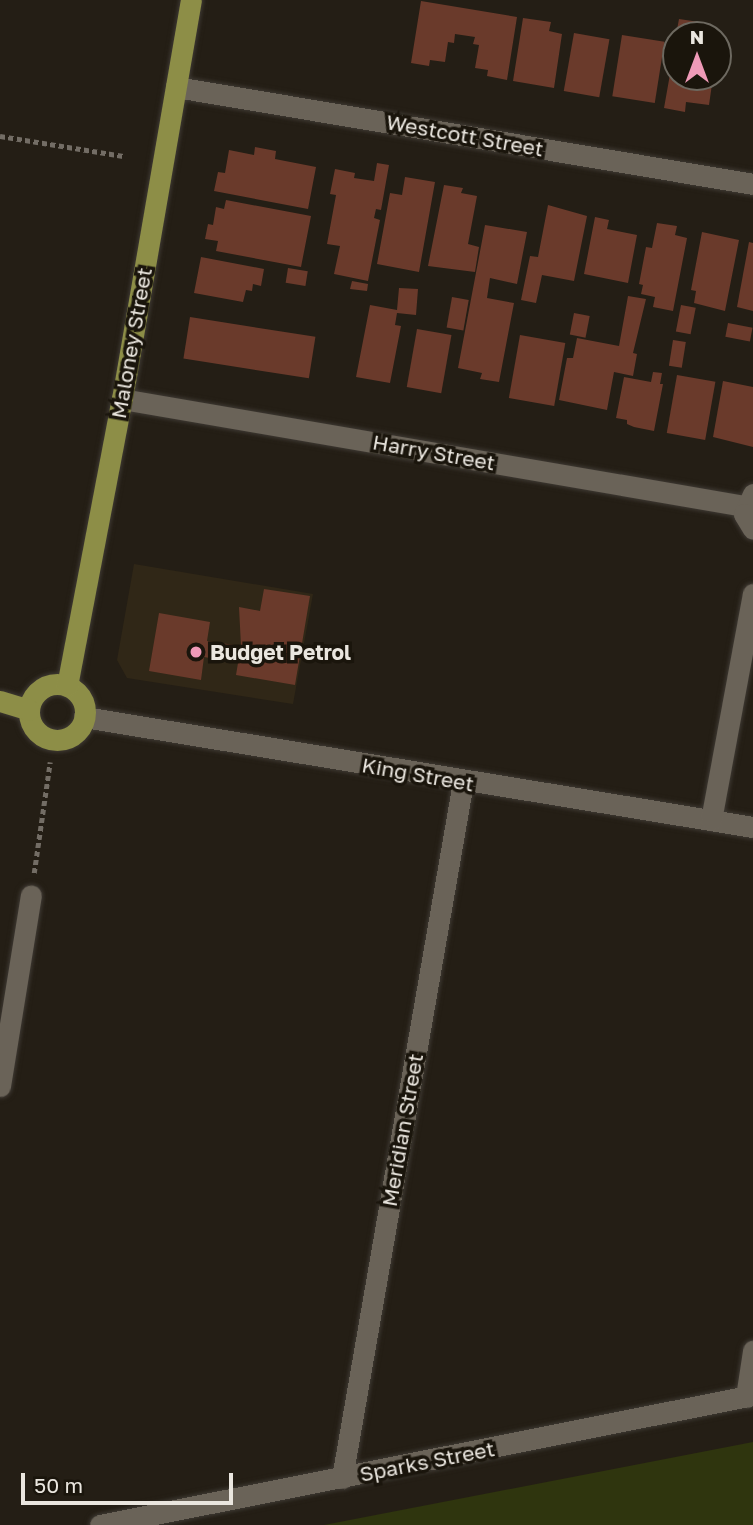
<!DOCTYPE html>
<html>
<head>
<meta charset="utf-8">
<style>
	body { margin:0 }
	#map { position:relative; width:753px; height:1525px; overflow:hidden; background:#241e15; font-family:"Golos Text",sans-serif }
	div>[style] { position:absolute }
	.built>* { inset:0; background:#302717 }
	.green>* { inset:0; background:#2f350e }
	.building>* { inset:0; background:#6a3a2b; transform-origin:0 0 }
	.path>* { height:4.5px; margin-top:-2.25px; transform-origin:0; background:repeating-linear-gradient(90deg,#736d65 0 5px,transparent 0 8.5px) }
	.roads { filter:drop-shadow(0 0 2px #3e3933) drop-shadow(0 0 2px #3e3933) }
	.minor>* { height:21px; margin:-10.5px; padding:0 10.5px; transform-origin:10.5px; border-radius:10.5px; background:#6a6358 }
	.major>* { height:21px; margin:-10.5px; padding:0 10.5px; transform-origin:10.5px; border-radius:10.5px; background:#8d8e47 }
	.major>.ring { margin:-10.5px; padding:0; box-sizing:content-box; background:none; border:21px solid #8d8e47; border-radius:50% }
	.dots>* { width:19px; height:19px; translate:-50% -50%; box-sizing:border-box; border:4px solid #1a150c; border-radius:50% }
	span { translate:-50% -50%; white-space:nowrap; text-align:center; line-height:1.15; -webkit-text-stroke:7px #1a150c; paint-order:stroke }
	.street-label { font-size:21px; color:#eae6df }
	.poi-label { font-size:21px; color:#eae6df; font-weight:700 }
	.left { translate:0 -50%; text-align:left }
	.north { position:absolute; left:662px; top:21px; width:70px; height:70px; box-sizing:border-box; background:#1a150c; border:2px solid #6d6960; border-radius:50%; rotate:0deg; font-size:19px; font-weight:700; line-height:28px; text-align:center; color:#eae6df }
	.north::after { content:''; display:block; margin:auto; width:24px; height:32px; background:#ef9ab8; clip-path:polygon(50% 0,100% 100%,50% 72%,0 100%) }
	.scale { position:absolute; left:21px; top:1473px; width:212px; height:32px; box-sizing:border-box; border:4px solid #eae6df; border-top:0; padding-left:9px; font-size:21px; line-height:24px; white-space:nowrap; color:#eae6df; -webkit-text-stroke:5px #1a150c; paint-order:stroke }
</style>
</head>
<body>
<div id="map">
	<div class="built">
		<i style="clip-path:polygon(134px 564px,313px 594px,293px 704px,127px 678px,117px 660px)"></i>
	</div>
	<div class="green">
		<i style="clip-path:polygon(753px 1442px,753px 1525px,324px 1525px)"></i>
	</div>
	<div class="building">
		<i style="clip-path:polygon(421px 1px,517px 17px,507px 80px,487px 76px,488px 70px,475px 68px,479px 45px,473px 44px,475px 37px,455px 34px,454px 43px,448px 42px,445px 62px,430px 60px,429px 66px,411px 63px)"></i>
		<i style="clip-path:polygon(523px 18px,551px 22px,549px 31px,562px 34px,554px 88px,513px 81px)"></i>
		<i style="clip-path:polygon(679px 19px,706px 23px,705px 31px,719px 35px,676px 35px)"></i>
		<i style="left:574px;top:33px;width:36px;height:59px;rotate:10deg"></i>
		<i style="left:622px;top:35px;width:43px;height:62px;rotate:9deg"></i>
		<i style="clip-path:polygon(675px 46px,676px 77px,713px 77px,709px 105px,686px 102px,685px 112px,664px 108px)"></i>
		<i style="clip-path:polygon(255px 147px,276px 151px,275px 159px,316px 167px,308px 209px,214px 191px,218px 172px,225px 173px,229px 150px,254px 155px)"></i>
		<i style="clip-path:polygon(377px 163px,389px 165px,381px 210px,376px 209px,374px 218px,380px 220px,368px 281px,334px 274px,340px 246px,327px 244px,336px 195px,330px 194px,335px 169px,355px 173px,354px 178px,374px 181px)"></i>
		<i style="clip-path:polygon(405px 177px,435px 182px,419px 272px,377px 264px,390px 193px,402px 195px)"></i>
		<i style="clip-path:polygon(444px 185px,463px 188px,461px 193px,477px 196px,468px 244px,479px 247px,475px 272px,428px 266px)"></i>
		<i style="clip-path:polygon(226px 200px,311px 216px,301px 267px,216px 251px,218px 241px,205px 239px,208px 224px,213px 225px,216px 207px,224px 209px)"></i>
		<i style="clip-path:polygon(548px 205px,587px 216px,574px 281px,542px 275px,536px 303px,521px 300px,530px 256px,538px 257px)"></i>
		<i style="clip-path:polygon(595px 217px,609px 220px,607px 229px,637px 235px,628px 283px,584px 274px)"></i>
		<i style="clip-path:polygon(657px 223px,677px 226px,675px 235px,687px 238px,673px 311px,653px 307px,655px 297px,641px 294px,643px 285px,639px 284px,646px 247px,652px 248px)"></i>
		<i style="clip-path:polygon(485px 225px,527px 232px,517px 284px,490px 278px,487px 298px,514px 303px,499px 382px,480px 379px,482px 373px,458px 368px)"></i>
		<i style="clip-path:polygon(702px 232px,739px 240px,725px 311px,694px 303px,696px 291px,691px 290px)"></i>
		<i style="clip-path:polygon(749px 242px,753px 243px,753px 311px,737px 307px)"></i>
		<i style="clip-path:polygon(201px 257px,264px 269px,261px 286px,253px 284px,252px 291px,246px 290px,243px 302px,194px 293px)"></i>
		<i style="left:288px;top:268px;width:20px;height:15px;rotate:9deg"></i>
		<i style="clip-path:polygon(352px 281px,368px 284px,367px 291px,350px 289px)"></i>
		<i style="clip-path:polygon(399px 288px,418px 289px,416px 315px,397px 313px,395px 325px,401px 326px,390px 383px,356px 377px,370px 305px,397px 310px)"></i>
		<i style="clip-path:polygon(628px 296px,646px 299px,633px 353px,637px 354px,633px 376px,614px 372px,607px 410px,559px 400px,567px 358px,573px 358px,577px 338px,619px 346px)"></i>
		<i style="left:452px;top:297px;width:17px;height:31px;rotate:10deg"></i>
		<i style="left:681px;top:305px;width:15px;height:27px;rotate:11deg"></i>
		<i style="left:574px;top:313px;width:16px;height:22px;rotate:11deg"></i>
		<i style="left:190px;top:317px;width:127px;height:42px;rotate:9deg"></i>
		<i style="left:728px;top:323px;width:25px;height:14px;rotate:11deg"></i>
		<i style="left:417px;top:329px;width:35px;height:59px;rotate:10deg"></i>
		<i style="left:520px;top:335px;width:46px;height:64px;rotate:10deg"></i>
		<i style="left:673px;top:340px;width:13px;height:26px;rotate:9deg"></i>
		<i style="clip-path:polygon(653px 372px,662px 373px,660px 384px,663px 384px,654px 431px,634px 427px,627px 424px,627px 420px,616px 418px,624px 377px,651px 382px)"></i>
		<i style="left:677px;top:375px;width:39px;height:59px;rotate:10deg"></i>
		<i style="clip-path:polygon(723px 381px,753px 387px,753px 447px,713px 437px)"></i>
		<i style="clip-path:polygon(264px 589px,310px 596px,295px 685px,236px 675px,238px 663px,204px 657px,201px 680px,149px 671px,159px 613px,210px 622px,207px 641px,241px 646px,239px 607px,260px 611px)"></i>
	</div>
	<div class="path">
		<i style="left:0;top:136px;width:125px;rotate:9.2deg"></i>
		<i style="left:34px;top:873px;width:112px;rotate:-81.8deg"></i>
	</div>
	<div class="roads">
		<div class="minor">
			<i style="left:176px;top:87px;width:585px;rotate:9.54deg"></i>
			<i style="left:122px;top:399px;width:632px;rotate:9.75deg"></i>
			<i style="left:753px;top:494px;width:22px;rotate:114deg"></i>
			<i style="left:744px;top:514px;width:17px;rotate:59deg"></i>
			<i style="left:84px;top:717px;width:678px;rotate:9.34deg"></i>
			<i style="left:711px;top:820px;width:230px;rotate:-79.5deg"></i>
			<i style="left:0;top:1086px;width:193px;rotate:-80.8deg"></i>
			<i style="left:746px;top:1397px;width:47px;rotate:-81.3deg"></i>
			<i style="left:342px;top:1478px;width:706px;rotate:-80.14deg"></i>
			<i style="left:100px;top:1525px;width:666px;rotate:-11.26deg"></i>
		</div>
		<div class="major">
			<i class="ring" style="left:29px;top:684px;width:35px;height:35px"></i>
			<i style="left:67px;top:686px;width:292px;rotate:-79.2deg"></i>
			<i style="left:122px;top:399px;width:405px;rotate:-80.2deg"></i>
			<i style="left:0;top:701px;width:30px;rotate:17deg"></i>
		</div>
	</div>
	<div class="dots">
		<i style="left:196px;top:652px;background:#ef9ab8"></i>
	</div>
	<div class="street-label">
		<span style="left:465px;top:135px;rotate:10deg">Westcott Street</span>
		<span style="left:131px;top:343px;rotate:-80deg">Maloney Street</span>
		<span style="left:434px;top:452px;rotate:10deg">Harry Street</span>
		<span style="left:418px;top:774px;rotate:10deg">King Street</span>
		<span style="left:402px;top:1130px;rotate:-80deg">Meridian Street</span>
		<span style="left:427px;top:1461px;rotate:-11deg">Sparks Street</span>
	</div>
	<div class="poi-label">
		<span class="left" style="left:210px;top:652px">Budget Petrol</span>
	</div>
	<div class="north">N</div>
	<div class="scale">50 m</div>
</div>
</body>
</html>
